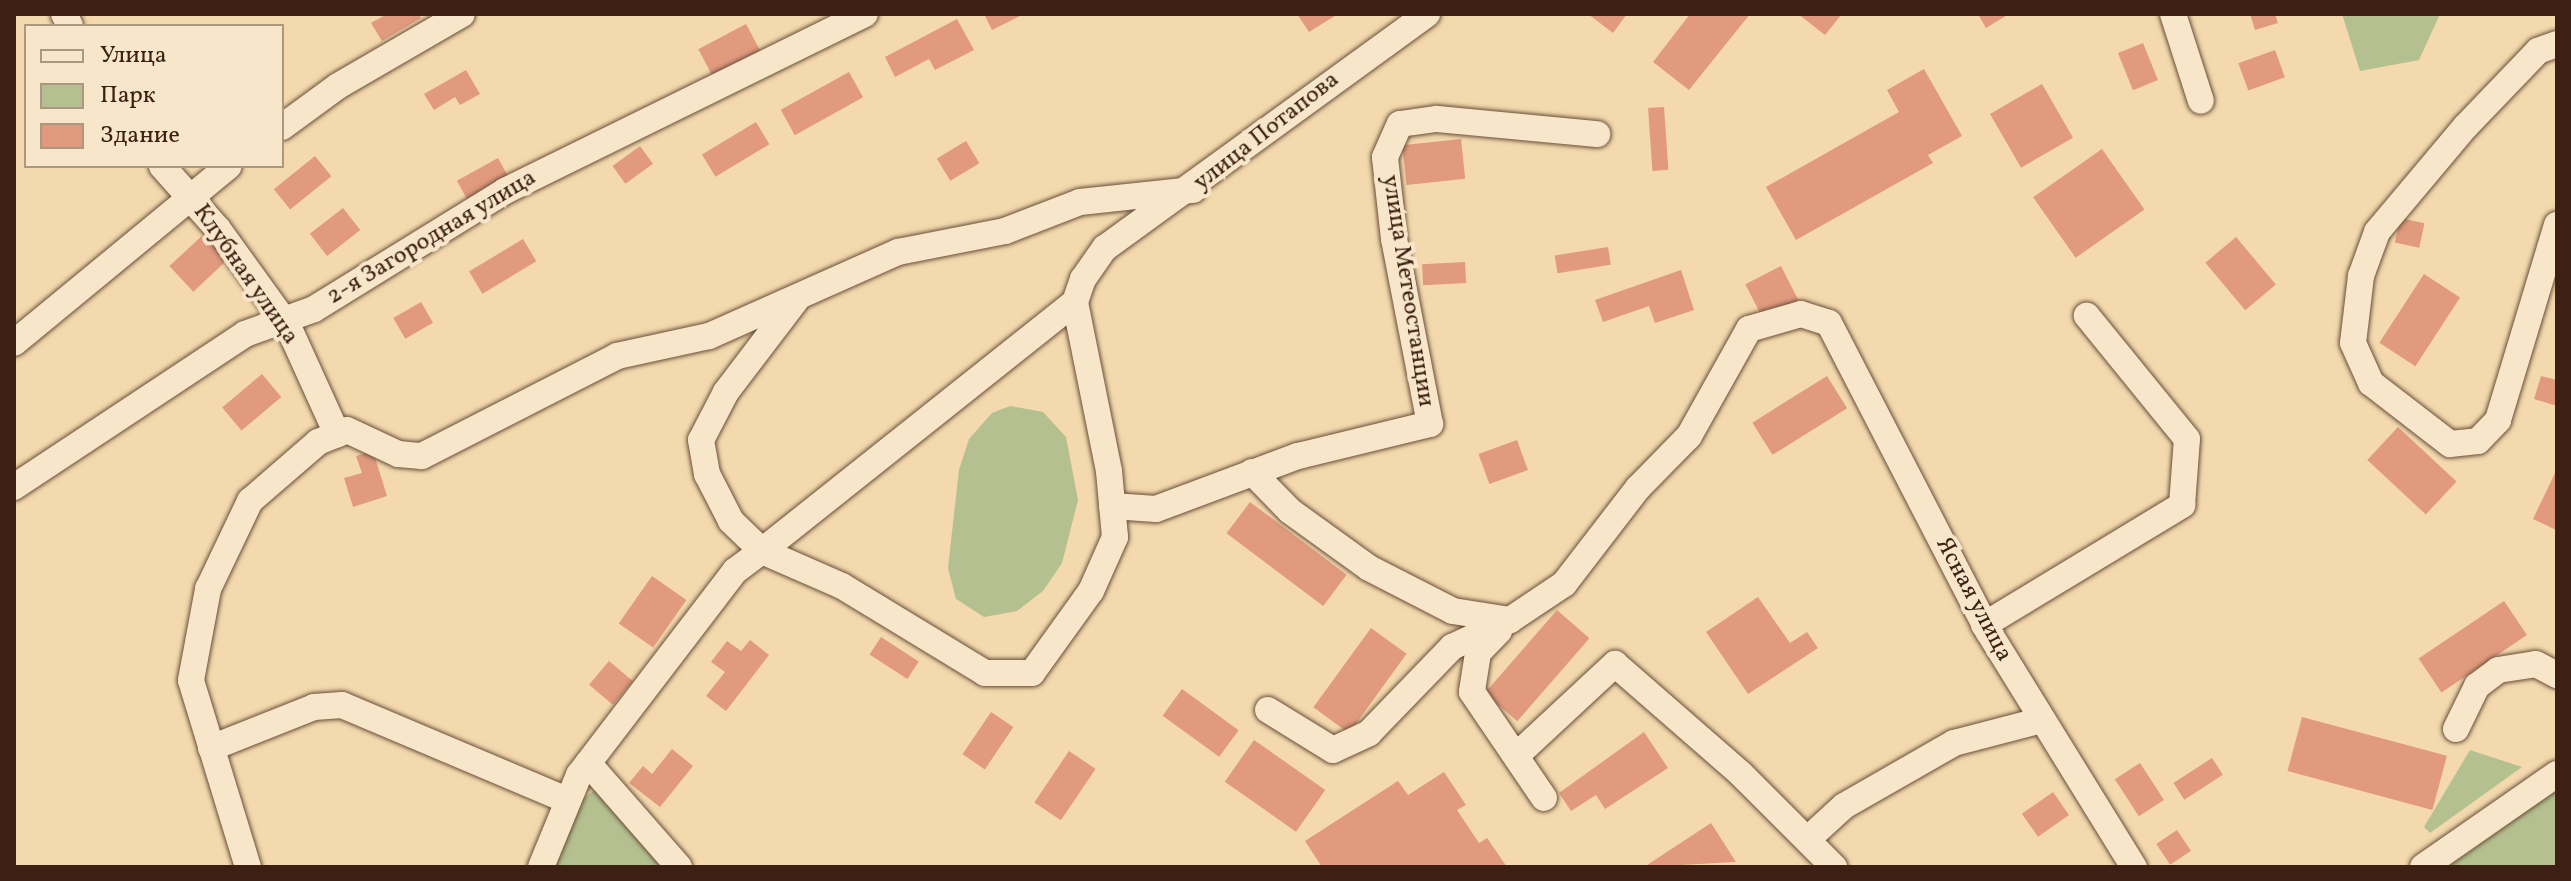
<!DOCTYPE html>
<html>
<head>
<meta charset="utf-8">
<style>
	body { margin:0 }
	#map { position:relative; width:2571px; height:881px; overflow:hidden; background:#f3d9ad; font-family:Vollkorn,serif }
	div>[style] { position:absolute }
	.green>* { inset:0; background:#b4c08f }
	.building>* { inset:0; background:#e19a7d; transform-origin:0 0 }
	.roads { filter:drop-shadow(0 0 2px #6a4e3a) drop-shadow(0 0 2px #6a4e3a) }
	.minor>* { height:26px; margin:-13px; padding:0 13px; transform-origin:13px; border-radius:13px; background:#f7e6ca }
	span { translate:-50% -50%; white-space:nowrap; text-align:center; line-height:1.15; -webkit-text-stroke:8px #f7e6ca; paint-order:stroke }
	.street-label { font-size:24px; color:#3d2013 }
	.frame { position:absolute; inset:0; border:16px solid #3d2013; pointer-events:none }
	.legend { position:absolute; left:24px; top:24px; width:260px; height:144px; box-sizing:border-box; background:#f7e6ca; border:2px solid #ad9781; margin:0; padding:10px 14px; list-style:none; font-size:24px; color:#3d2013 }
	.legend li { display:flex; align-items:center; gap:16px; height:40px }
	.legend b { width:40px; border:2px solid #ad9781 }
</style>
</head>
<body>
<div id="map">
	<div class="green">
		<i style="clip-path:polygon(2342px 14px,2440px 14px,2419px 60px,2360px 71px)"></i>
		<i style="clip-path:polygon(1010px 406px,1043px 412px,1066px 437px,1078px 500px,1062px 563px,1043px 591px,1017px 611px,984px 617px,956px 599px,948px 568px,959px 470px,969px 439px,992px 413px)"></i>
		<i style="clip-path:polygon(2470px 750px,2522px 767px,2430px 833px,2424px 827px)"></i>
		<i style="clip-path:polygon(595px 790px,664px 867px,554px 867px,581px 800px)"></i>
		<i style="clip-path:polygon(2557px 790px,2557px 867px,2450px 867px,2449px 866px)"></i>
	</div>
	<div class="building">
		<i style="clip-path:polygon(387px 14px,419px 14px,421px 18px,382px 41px,371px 23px)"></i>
		<i style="clip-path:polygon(984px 14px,1024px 14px,992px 30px)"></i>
		<i style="clip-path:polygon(1297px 14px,1338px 14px,1309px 32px)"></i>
		<i style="clip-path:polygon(1588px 14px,1627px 14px,1613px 33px)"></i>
		<i style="clip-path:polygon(1690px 14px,1750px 14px,1689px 90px,1653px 62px)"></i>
		<i style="clip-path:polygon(1798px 14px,1842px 14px,1825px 35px)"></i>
		<i style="clip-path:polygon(1978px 14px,2009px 14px,1986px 28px)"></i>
		<i style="clip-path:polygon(2250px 14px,2275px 14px,2278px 23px,2255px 30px)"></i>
		<i style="clip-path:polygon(957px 19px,974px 50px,935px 70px,929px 59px,895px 77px,885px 57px)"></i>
		<i style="left:746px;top:24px;width:30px;height:54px;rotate:62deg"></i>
		<i style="left:2143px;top:43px;width:40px;height:27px;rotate:68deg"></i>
		<i style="left:2275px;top:50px;width:29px;height:39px;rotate:70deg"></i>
		<i style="clip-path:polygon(1924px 69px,1962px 136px,1928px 155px,1933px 163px,1796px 240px,1766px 187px,1899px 112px,1887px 90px)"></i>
		<i style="clip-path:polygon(466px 70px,480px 94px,460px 105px,455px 97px,434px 110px,424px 94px)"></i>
		<i style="left:849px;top:72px;width:29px;height:78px;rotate:61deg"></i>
		<i style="left:2042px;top:84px;width:62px;height:60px;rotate:60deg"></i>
		<i style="left:1664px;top:107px;width:63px;height:16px;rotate:86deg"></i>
		<i style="left:756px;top:122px;width:26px;height:63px;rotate:59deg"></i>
		<i style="left:1461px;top:139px;width:40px;height:59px;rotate:84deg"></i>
		<i style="left:966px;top:141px;width:26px;height:34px;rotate:59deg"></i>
		<i style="left:640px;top:146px;width:22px;height:34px;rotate:54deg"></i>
		<i style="left:2102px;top:149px;width:74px;height:84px;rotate:55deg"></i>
		<i style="left:315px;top:156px;width:26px;height:53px;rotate:51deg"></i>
		<i style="left:498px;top:158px;width:21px;height:47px;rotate:61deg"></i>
		<i style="left:343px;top:208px;width:28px;height:42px;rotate:52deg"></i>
		<i style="left:2400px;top:218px;width:25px;height:25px;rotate:12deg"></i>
		<i style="left:206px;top:232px;width:35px;height:50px;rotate:47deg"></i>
		<i style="left:2236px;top:237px;width:62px;height:40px;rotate:50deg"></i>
		<i style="left:523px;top:239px;width:26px;height:63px;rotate:59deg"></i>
		<i style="left:1608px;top:247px;width:18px;height:54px;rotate:81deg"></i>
		<i style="left:1465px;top:262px;width:21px;height:43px;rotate:87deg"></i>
		<i style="left:1781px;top:266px;width:39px;height:40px;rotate:63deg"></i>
		<i style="clip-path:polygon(1681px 270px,1694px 310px,1655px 323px,1649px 306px,1603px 322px,1595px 300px)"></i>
		<i style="left:2424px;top:274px;width:43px;height:82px;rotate:33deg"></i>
		<i style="left:421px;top:302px;width:24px;height:32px;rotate:60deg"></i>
		<i style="left:262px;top:374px;width:30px;height:52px;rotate:50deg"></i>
		<i style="left:1827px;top:376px;width:38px;height:88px;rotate:58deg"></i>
		<i style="clip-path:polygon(2541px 376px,2557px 380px,2557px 406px,2534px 399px)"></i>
		<i style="left:2398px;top:427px;width:80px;height:45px;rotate:43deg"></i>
		<i style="left:1517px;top:440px;width:32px;height:41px;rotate:70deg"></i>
		<i style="clip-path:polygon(373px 451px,387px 496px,353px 507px,344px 478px,362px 473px,356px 456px)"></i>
		<i style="clip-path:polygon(2557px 469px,2557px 528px,2556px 530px,2533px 519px)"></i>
		<i style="left:1250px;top:502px;width:121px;height:39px;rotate:37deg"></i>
		<i style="left:652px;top:576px;width:42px;height:58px;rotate:35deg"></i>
		<i style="clip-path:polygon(1758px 597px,1790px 643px,1807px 632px,1818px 648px,1748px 694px,1706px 632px)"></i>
		<i style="left:2504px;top:601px;width:41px;height:103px;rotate:56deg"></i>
		<i style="left:1557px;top:610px;width:43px;height:110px;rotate:41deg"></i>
		<i style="left:1371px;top:628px;width:44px;height:98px;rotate:36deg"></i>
		<i style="left:881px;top:637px;width:45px;height:21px;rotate:33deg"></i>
		<i style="clip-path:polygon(750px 640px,769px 655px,726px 711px,706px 696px,725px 672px,711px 662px,727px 641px,741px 651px)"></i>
		<i style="left:609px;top:661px;width:31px;height:31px;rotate:40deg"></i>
		<i style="left:1182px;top:689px;width:70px;height:33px;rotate:36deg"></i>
		<i style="left:991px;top:712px;width:27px;height:51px;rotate:34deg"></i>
		<i style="left:2302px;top:717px;width:150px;height:56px;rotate:15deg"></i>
		<i style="clip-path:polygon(1644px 732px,1668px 768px,1605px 809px,1596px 795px,1571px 811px,1559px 793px)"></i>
		<i style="left:1254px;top:740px;width:87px;height:51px;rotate:35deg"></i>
		<i style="clip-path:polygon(672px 749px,693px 766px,660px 807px,629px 783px,643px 766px,652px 774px)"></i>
		<i style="left:1069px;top:751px;width:32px;height:62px;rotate:34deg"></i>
		<i style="left:2212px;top:758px;width:20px;height:46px;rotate:57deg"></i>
		<i style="left:2140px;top:763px;width:44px;height:30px;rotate:57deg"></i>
		<i style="clip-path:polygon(1444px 772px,1466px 805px,1457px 810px,1479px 843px,1487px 838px,1507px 867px,1322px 867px,1305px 841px,1398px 781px,1408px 795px)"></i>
		<i style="left:2053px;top:792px;width:28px;height:38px;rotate:55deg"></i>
		<i style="clip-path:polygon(1711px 823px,1736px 862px,1644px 867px)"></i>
		<i style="left:2177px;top:830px;width:25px;height:25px;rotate:56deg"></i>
	</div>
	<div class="roads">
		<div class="minor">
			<i style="left:64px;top:14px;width:13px;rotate:63deg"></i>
			<i style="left:2173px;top:14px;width:91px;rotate:72.2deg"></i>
			<i style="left:2557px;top:44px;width:20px;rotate:160deg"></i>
			<i style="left:2538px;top:51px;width:105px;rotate:133.8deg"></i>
			<i style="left:2465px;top:127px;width:137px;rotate:130deg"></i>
			<i style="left:2377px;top:232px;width:47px;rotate:110deg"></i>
			<i style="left:2361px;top:276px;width:67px;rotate:96.8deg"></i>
			<i style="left:2353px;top:343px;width:44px;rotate:65.8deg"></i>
			<i style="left:2371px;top:383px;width:100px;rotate:37.7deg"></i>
			<i style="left:2450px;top:444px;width:28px;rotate:-6deg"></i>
			<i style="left:2478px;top:441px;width:29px;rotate:-46deg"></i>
			<i style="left:2498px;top:420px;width:204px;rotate:-73.2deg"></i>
			<i style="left:282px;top:127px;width:69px;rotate:-36.2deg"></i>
			<i style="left:338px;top:86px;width:143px;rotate:-30.1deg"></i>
			<i style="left:162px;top:166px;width:84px;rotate:48.4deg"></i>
			<i style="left:218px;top:229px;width:120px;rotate:54.2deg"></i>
			<i style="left:288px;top:326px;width:119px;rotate:65.6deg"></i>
			<i style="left:796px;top:300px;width:116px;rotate:127.3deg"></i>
			<i style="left:726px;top:392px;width:54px;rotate:117.5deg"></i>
			<i style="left:701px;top:440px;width:35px;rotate:80deg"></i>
			<i style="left:707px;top:474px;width:53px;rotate:62.9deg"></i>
			<i style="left:731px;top:521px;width:43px;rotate:44.1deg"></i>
			<i style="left:762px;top:551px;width:400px;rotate:-38.5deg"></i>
			<i style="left:14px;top:343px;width:278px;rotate:-39.5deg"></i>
			<i style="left:1252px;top:472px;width:54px;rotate:45.7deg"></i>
			<i style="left:1290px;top:511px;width:97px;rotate:35.8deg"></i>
			<i style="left:1369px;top:568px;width:94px;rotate:27.1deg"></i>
			<i style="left:1453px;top:611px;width:58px;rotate:9deg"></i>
			<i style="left:1510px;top:620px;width:65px;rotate:-33.7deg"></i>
			<i style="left:1564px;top:584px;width:121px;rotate:-52.4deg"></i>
			<i style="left:1638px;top:488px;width:73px;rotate:-45.6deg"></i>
			<i style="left:1689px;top:436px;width:123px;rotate:-60.7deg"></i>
			<i style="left:1749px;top:329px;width:54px;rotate:-16.1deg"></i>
			<i style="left:1801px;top:314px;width:29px;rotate:18deg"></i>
			<i style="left:1829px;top:323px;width:347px;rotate:62.7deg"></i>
			<i style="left:1988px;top:631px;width:278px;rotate:58.3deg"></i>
			<i style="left:14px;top:487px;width:277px;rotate:-33.5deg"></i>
			<i style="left:245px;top:334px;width:73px;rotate:-19.9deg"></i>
			<i style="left:314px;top:309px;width:225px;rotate:-31.7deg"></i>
			<i style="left:505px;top:191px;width:401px;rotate:-26.2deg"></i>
			<i style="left:1112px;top:506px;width:44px;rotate:3.9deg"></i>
			<i style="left:1156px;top:509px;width:152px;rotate:-20.5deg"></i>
			<i style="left:1298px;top:456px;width:136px;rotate:-13.6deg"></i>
			<i style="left:1430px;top:424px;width:188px;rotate:-101deg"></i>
			<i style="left:1394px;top:239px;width:82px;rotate:-96.3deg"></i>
			<i style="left:1385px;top:157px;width:36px;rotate:-66deg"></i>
			<i style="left:1400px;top:124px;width:37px;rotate:-8deg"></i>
			<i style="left:1437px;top:119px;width:161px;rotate:5.4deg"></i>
			<i style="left:1984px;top:625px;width:232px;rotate:-31.2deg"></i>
			<i style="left:2182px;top:505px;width:66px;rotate:-85.7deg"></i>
			<i style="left:2187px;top:439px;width:159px;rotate:-129.1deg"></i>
			<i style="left:1499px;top:631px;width:30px;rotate:134deg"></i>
			<i style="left:1478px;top:653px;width:39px;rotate:99deg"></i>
			<i style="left:1472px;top:692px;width:128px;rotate:55.8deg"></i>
			<i style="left:1268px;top:710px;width:76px;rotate:31.6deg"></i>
			<i style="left:1333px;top:750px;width:40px;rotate:-25deg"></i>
			<i style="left:1369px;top:733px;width:120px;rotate:-46deg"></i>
			<i style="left:1452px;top:647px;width:64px;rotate:-25deg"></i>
			<i style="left:2456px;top:729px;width:48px;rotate:-64deg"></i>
			<i style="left:2477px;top:686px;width:26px;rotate:-37deg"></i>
			<i style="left:2498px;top:670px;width:38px;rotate:-9deg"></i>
			<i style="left:2536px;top:664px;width:24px;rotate:28deg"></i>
			<i style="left:211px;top:748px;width:111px;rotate:-21.7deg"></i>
			<i style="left:314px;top:707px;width:28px;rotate:-4deg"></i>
			<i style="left:342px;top:705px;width:244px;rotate:22.9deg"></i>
			<i style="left:1517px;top:755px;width:134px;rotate:-42.9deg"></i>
			<i style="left:1615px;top:664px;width:167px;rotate:41.1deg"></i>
			<i style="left:1741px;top:774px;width:132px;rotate:45deg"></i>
			<i style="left:588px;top:763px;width:138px;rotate:48.8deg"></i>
			<i style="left:1808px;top:839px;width:49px;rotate:-42.5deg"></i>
			<i style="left:1844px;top:806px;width:127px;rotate:-29.8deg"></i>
			<i style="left:1954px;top:743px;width:91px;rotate:-14.6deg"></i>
			<i style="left:248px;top:867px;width:195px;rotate:-107deg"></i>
			<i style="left:191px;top:680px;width:93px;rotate:-79.4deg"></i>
			<i style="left:208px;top:589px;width:98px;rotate:-64.5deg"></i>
			<i style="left:250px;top:501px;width:90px;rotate:-40.9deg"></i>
			<i style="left:318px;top:442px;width:31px;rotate:-22deg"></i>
			<i style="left:347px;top:430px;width:56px;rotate:25.2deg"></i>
			<i style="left:398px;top:454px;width:24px;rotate:5deg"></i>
			<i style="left:422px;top:456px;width:219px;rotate:-27.1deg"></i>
			<i style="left:617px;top:356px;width:94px;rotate:-12.3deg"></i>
			<i style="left:709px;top:336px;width:207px;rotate:-24deg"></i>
			<i style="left:898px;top:252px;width:109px;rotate:-11.1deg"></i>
			<i style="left:1005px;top:231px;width:80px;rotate:-21.1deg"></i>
			<i style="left:1080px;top:202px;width:114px;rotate:-6.1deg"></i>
			<i style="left:541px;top:867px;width:100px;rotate:-67.6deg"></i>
			<i style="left:579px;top:775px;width:257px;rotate:-52.6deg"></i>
			<i style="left:735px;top:571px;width:34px;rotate:-37deg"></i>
			<i style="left:762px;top:551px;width:87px;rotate:23.6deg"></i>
			<i style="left:842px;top:586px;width:167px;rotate:31.3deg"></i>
			<i style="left:985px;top:673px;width:47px"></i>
			<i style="left:1032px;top:673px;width:101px;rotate:-54.3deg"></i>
			<i style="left:1091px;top:591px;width:59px;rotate:-66deg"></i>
			<i style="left:1115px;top:537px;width:66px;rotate:-95.2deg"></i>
			<i style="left:1109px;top:471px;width:172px;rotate:-101.4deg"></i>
			<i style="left:1075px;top:302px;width:24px;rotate:-71deg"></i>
			<i style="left:1083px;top:279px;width:38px;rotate:-55deg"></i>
			<i style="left:1105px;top:248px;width:398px;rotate:-36deg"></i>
			<i style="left:2423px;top:867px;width:163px;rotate:-34.8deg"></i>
		</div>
	</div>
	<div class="street-label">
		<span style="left:1267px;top:132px;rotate:-38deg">улица Потапова</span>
		<span style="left:432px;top:238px;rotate:-31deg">2-я Загородная улица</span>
		<span style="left:245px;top:275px;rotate:55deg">Клубная улица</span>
		<span style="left:1407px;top:291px;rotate:81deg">улица Метеостанции</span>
		<span style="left:1973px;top:600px;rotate:62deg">Ясная улица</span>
	</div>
	<div class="frame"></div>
	<ul class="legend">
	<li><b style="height:10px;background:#f7e6ca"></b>Улица</li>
	<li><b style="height:22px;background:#b4c08f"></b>Парк</li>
	<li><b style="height:22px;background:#e19a7d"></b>Здание</li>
	</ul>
</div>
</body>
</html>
